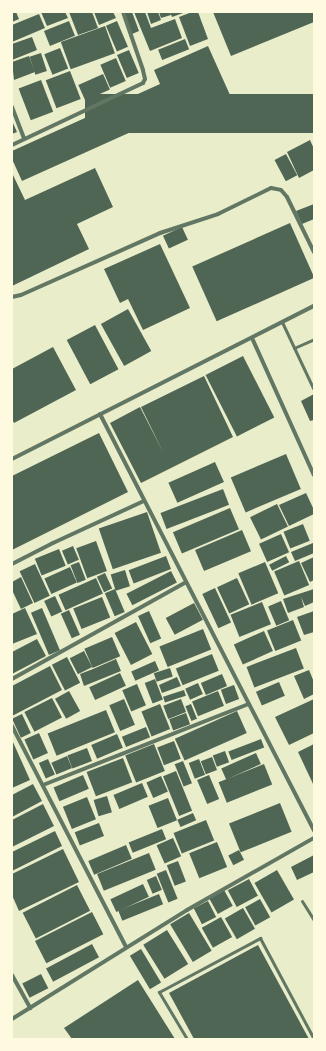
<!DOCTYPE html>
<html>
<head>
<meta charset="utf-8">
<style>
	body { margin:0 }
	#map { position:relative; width:326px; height:1051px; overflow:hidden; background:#e9edc9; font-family:"Exo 2",sans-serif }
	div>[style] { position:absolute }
	.building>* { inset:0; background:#4f6655; transform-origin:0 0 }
	.service>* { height:3px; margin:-1.5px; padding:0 1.5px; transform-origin:1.5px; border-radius:1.5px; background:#617663 }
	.minor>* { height:4px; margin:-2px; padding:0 2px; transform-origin:2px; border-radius:2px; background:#617663 }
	span { translate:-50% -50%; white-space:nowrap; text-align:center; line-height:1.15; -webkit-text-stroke:3px #fefae0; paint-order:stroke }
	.frame { position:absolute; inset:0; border:13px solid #fefae0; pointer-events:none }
</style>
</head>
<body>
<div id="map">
	<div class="building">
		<i style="clip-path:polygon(12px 12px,16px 12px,19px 19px,12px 22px)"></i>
		<i style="clip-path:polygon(41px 12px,65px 12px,68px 18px,47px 26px)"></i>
		<i style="clip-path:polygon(69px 12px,92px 12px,98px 28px,78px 35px)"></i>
		<i style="clip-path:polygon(94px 12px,113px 12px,116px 18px,99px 25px)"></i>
		<i style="clip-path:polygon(123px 12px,132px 12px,139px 31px,132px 34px)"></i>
		<i style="clip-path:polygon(134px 12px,145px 12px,151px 28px,175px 19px,182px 38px,150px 51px)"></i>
		<i style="clip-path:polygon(147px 12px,158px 12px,161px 20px,151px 24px)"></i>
		<i style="clip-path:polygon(159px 12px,170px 12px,171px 15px,161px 18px)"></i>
		<i style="clip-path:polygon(170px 12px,186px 12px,172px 17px)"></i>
		<i style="clip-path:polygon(192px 12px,198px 12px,208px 39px,190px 46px,179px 17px)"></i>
		<i style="clip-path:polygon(213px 12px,314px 12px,314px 22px,231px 56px)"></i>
		<i style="clip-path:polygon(39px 14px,45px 28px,12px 42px,12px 25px)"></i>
		<i style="left:69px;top:21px;width:16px;height:27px;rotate:68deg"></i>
		<i style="left:117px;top:21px;width:28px;height:12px;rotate:67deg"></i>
		<i style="left:105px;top:26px;width:29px;height:47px;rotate:70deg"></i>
		<i style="clip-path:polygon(32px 37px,37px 50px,12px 60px,12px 44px)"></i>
		<i style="left:185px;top:39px;width:11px;height:29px;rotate:68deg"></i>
		<i style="clip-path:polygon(208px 46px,230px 95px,176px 119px,173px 113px,22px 181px,12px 159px,12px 151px,160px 84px,154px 70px)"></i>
		<i style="left:60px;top:48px;width:22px;height:17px;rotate:68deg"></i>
		<i style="left:129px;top:50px;width:25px;height:13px;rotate:67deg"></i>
		<i style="left:41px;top:53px;width:19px;height:12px;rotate:72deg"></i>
		<i style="clip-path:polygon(29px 56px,35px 72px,14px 80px,12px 62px)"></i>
		<i style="left:116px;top:58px;width:25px;height:17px;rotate:67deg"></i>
		<i style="left:70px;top:71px;width:30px;height:26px;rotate:69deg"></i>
		<i style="left:103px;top:74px;width:17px;height:27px;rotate:66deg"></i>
		<i style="left:41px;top:80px;width:34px;height:24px;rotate:69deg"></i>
		<i style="left:314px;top:94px;width:39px;height:229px;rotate:90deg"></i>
		<i style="clip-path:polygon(12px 121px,17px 132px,12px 134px)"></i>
		<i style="clip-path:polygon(310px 140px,314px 149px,314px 170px,299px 178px,287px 152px)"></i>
		<i style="left:286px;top:154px;width:24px;height:13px;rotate:62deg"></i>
		<i style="clip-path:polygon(95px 168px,113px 207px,77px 224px,89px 249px,12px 286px,12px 173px,25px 200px)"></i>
		<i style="clip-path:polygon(314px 204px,314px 219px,302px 224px,296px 211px)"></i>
		<i style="left:290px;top:223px;width:60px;height:107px;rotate:66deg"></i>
		<i style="left:182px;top:227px;width:14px;height:21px;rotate:65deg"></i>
		<i style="clip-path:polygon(160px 244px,190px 308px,143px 330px,128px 299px,120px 303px,104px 269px)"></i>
		<i style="left:128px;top:309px;width:48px;height:31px;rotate:61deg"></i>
		<i style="left:95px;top:325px;width:50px;height:32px;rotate:62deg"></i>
		<i style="clip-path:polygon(53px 347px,76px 390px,14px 423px,12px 419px,12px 369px)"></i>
		<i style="left:243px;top:356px;width:69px;height:42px;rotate:63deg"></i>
		<i style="clip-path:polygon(204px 376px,233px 437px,141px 483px,110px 423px,140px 407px,163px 452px,141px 407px)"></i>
		<i style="clip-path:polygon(314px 394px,314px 420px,310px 421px,301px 401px)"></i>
		<i style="clip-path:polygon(99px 433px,128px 492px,12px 550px,12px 476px)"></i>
		<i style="left:286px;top:454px;width:38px;height:60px;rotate:67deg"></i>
		<i style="left:215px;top:462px;width:22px;height:51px;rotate:66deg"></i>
		<i style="left:223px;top:489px;width:17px;height:67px;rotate:69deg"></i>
		<i style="clip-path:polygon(306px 493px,314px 510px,314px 514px,289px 526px,279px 505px)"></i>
		<i style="left:277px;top:504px;width:25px;height:30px;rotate:64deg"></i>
		<i style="left:230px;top:508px;width:23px;height:62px;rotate:67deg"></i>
		<i style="left:147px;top:512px;width:43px;height:51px;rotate:71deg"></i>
		<i style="left:303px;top:524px;width:18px;height:21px;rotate:68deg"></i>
		<i style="left:242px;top:530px;width:23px;height:51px;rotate:67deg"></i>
		<i style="left:281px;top:534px;width:20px;height:24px;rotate:66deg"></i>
		<i style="left:96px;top:541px;width:32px;height:21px;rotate:70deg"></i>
		<i style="clip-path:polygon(313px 543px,314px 553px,295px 561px,291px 552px)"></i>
		<i style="left:73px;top:546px;width:15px;height:12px;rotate:67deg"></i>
		<i style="left:59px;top:549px;width:18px;height:26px;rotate:68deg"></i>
		<i style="left:166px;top:556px;width:14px;height:40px;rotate:69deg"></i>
		<i style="left:286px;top:556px;width:7px;height:19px;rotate:63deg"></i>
		<i style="clip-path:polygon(314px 557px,314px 580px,310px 582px,301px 563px)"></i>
		<i style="left:299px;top:561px;width:26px;height:27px;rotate:67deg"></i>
		<i style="left:79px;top:562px;width:19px;height:9px;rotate:69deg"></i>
		<i style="left:265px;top:562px;width:34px;height:29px;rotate:67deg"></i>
		<i style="left:35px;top:564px;width:35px;height:17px;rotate:65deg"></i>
		<i style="left:70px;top:567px;width:17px;height:28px;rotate:66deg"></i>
		<i style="left:125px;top:570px;width:17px;height:15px;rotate:73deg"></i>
		<i style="left:171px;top:571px;width:13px;height:50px;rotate:63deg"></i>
		<i style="left:105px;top:573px;width:17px;height:9px;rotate:65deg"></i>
		<i style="clip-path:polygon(21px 577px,33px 603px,21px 609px,12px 590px,12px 582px)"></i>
		<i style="left:96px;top:578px;width:17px;height:41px;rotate:66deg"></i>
		<i style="left:237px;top:578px;width:29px;height:22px;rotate:65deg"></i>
		<i style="left:215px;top:588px;width:38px;height:14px;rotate:65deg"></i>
		<i style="left:115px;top:589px;width:25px;height:11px;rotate:67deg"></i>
		<i style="clip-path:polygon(314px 589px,314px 602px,305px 606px,301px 597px,304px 607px,288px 613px,283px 599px)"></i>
		<i style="left:55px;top:596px;width:17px;height:12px;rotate:65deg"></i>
		<i style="left:102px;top:597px;width:22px;height:31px;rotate:68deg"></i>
		<i style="left:281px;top:601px;width:21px;height:14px;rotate:67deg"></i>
		<i style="left:262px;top:602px;width:24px;height:34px;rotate:68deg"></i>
		<i style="left:194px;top:603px;width:19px;height:32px;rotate:62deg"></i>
		<i style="clip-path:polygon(25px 608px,37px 634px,12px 644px,12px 614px)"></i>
		<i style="left:42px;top:608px;width:46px;height:12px;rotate:67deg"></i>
		<i style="left:69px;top:610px;width:27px;height:9px;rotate:66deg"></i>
		<i style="left:149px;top:611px;width:30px;height:12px;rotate:66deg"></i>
		<i style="clip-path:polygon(314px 611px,314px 632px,304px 635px,297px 617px)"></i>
		<i style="left:293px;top:620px;width:22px;height:28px;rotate:68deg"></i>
		<i style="left:136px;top:622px;width:36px;height:24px;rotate:63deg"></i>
		<i style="left:203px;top:629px;width:22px;height:47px;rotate:68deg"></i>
		<i style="left:264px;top:631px;width:22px;height:33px;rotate:66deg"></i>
		<i style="left:112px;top:637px;width:21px;height:30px;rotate:67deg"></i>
		<i style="clip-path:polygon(37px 639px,46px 656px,12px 674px,12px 652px)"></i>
		<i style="left:296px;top:648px;width:22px;height:53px;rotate:69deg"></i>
		<i style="left:84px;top:651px;width:18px;height:16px;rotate:63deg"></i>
		<i style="left:212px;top:654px;width:18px;height:39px;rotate:68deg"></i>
		<i style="left:67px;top:657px;width:29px;height:17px;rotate:63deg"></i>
		<i style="clip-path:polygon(116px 659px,121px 671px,84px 686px,80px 674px,93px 669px,93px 670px,93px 669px)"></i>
		<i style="left:155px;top:661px;width:10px;height:26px;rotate:66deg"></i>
		<i style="clip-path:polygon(50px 666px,62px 690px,12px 716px,12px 686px)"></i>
		<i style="left:170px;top:668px;width:9px;height:17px;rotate:72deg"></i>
		<i style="clip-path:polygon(309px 670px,314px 682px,314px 694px,304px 699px,294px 676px)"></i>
		<i style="left:120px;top:673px;width:14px;height:34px;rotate:65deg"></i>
		<i style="left:222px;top:674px;width:13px;height:23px;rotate:67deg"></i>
		<i style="clip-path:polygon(177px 677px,181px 686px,162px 693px,159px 685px)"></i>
		<i style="left:155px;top:679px;width:22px;height:11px;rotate:69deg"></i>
		<i style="left:279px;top:682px;width:15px;height:25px;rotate:67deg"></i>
		<i style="left:198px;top:683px;width:12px;height:14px;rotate:66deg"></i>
		<i style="left:137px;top:684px;width:23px;height:16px;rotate:67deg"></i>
		<i style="left:234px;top:685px;width:15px;height:14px;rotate:70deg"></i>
		<i style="left:184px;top:690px;width:6px;height:22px;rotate:72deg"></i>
		<i style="left:69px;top:691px;width:23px;height:16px;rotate:61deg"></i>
		<i style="left:218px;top:691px;width:16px;height:28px;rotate:68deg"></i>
		<i style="left:52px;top:698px;width:22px;height:31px;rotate:63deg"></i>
		<i style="left:124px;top:699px;width:28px;height:16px;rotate:67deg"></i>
		<i style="left:181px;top:699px;width:14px;height:19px;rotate:69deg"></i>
		<i style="clip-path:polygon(314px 699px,314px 733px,289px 745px,275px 717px)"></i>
		<i style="left:160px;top:704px;width:27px;height:20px;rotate:68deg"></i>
		<i style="left:191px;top:704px;width:16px;height:6px;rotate:68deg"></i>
		<i style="left:106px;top:710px;width:24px;height:63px;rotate:68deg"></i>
		<i style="left:237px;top:711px;width:24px;height:68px;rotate:66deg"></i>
		<i style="left:186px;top:713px;width:12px;height:18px;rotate:70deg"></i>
		<i style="left:22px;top:714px;width:21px;height:11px;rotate:65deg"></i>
		<i style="left:146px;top:727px;width:11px;height:26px;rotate:68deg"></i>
		<i style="left:39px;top:733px;width:22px;height:16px;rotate:66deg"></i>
		<i style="left:117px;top:734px;width:15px;height:28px;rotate:67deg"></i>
		<i style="left:261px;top:739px;width:9px;height:35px;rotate:69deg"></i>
		<i style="clip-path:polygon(12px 740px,30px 780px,12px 788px)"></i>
		<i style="left:174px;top:741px;width:19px;height:18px;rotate:69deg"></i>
		<i style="left:154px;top:744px;width:29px;height:31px;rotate:68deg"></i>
		<i style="clip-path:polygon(314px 744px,314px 786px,298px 752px)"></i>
		<i style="left:87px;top:748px;width:14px;height:21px;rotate:69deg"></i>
		<i style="left:225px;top:751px;width:12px;height:13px;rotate:70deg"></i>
		<i style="left:256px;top:753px;width:12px;height:38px;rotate:66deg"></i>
		<i style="left:67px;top:756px;width:13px;height:17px;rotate:67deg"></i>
		<i style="left:212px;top:757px;width:14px;height:12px;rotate:69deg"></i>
		<i style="left:123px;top:758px;width:26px;height:39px;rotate:69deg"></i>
		<i style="left:48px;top:759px;width:17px;height:10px;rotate:66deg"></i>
		<i style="left:199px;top:759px;width:17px;height:11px;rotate:69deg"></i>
		<i style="left:183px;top:761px;width:24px;height:9px;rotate:68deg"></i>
		<i style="left:264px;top:764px;width:22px;height:49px;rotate:68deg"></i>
		<i style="left:176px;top:771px;width:43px;height:14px;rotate:68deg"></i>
		<i style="left:83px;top:775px;width:15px;height:32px;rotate:67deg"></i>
		<i style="left:209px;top:775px;width:26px;height:13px;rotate:67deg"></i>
		<i style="left:161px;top:776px;width:17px;height:16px;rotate:66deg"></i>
		<i style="left:142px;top:783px;width:15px;height:31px;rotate:67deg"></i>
		<i style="clip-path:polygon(33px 784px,42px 801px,12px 817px,12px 795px)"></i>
		<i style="left:107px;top:796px;width:17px;height:14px;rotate:73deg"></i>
		<i style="left:87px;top:797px;width:24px;height:26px;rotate:68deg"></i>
		<i style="left:168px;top:798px;width:24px;height:21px;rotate:68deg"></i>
		<i style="left:280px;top:803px;width:31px;height:55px;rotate:68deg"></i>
		<i style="clip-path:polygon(43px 804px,54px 826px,12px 847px,12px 820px)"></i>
		<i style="left:193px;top:813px;width:8px;height:17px;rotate:67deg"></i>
		<i style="left:206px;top:820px;width:22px;height:35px;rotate:68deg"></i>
		<i style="left:99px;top:823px;width:14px;height:26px;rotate:69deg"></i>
		<i style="left:162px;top:829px;width:11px;height:36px;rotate:68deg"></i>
		<i style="clip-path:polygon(55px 831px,62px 846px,12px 871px,12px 852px)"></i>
		<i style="left:173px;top:838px;width:20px;height:18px;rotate:66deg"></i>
		<i style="left:217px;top:842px;width:27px;height:30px;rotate:68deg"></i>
		<i style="left:126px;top:845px;width:15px;height:41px;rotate:67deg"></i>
		<i style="clip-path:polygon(63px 849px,79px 882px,19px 911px,12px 895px,12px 874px)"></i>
		<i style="left:239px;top:850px;width:11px;height:12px;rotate:63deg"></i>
		<i style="left:149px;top:853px;width:18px;height:56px;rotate:68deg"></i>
		<i style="clip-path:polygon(314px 855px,314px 872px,297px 880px,291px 867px)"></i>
		<i style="left:178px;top:861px;width:22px;height:12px;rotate:69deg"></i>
		<i style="left:166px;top:870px;width:31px;height:10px;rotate:68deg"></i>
		<i style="left:277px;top:870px;width:34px;height:26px;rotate:60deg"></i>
		<i style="left:156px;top:876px;width:15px;height:10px;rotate:67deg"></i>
		<i style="left:249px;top:879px;width:19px;height:24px;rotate:62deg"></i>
		<i style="left:143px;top:884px;width:14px;height:36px;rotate:65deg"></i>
		<i style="left:77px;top:885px;width:29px;height:61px;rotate:63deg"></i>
		<i style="left:224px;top:890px;width:18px;height:17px;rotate:61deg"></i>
		<i style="left:159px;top:894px;width:11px;height:44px;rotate:68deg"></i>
		<i style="left:260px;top:899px;width:21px;height:17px;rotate:61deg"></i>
		<i style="left:208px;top:901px;width:18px;height:16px;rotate:63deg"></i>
		<i style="left:243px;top:908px;width:24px;height:21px;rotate:60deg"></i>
		<i style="left:92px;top:912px;width:25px;height:64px;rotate:63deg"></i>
		<i style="left:189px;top:913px;width:44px;height:22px;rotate:59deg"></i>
		<i style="left:221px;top:917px;width:23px;height:22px;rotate:61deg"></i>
		<i style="left:167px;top:930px;width:40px;height:28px;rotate:58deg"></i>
		<i style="left:92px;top:944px;width:15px;height:52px;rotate:62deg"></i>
		<i style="clip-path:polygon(258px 945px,309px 1039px,194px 1039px,169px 993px)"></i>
		<i style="left:141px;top:949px;width:39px;height:13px;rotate:59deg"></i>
		<i style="left:41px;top:974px;width:16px;height:21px;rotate:63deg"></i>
		<i style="clip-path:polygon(138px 980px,175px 1039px,72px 1039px,64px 1028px)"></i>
	</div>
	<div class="service">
		<i style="left:282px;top:322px;width:73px;rotate:64.8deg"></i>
		<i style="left:294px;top:348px;width:22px;rotate:-24deg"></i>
		<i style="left:302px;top:901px;width:22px;rotate:58deg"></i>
		<i style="left:187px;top:1039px;width:55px;rotate:-120.8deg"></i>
		<i style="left:159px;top:992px;width:115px;rotate:-28.1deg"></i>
		<i style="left:260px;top:938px;width:115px;rotate:61.9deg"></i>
	</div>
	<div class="minor">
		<i style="left:12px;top:107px;width:34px;rotate:69deg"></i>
		<i style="left:12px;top:145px;width:145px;rotate:-25.3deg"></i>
		<i style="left:143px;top:83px;width:4px;rotate:-63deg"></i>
		<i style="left:145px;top:79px;width:9px;rotate:-103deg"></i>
		<i style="left:143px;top:70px;width:61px;rotate:-109deg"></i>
		<i style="left:12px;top:297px;width:9px;rotate:-13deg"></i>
		<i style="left:21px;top:295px;width:152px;rotate:-24deg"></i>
		<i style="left:160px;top:233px;width:61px;rotate:-18.1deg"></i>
		<i style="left:218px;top:214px;width:59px;rotate:-26.1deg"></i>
		<i style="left:271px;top:188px;width:10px;rotate:11deg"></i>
		<i style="left:281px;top:190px;width:9px;rotate:49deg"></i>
		<i style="left:287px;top:197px;width:61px;rotate:63.9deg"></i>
		<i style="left:252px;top:338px;width:150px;rotate:65.7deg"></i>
		<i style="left:100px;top:414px;width:468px;rotate:62.8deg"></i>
		<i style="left:12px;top:459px;width:339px;rotate:-26.9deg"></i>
		<i style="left:12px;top:564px;width:46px;rotate:-27.1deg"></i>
		<i style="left:53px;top:543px;width:100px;rotate:-24.8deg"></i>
		<i style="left:12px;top:679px;width:199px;rotate:-29.1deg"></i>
		<i style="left:12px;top:726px;width:249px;rotate:62.7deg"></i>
		<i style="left:43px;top:785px;width:221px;rotate:-21.5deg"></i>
		<i style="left:12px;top:975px;width:38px;rotate:61deg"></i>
		<i style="left:12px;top:1019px;width:206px;rotate:-31.9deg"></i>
		<i style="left:187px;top:910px;width:146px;rotate:-29.6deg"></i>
	</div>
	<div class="frame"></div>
</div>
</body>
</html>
